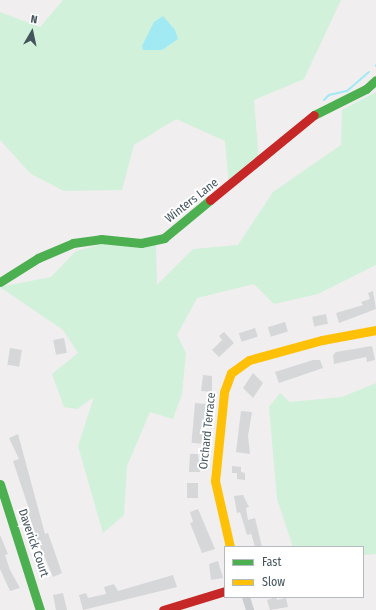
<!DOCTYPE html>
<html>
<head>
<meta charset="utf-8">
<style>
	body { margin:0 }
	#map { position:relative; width:376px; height:610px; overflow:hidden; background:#f0eeef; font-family:"Fira Sans Condensed",sans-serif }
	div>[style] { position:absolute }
	.green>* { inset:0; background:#d1f1da }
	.water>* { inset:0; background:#a1eaf3 }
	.stream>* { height:2px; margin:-1px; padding:0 1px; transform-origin:1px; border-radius:1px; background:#a1eaf3 }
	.building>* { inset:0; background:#d6d7d9; transform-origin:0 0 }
	.street>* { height:8px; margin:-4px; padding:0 4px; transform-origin:4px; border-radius:4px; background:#cbced0 }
	.fast>* { height:9px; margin:-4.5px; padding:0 4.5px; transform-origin:4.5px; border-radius:4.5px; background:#4caf50 }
	.slow>* { height:9px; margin:-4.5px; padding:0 4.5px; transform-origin:4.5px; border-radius:4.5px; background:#ffc107 }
	.jam>* { height:9px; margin:-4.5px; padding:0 4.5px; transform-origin:4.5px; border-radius:4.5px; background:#c62828 }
	span { translate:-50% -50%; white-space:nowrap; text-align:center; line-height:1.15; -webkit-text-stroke:4px #fff; paint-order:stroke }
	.street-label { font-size:12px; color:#44545d }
	.legend { position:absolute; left:224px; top:546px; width:140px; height:52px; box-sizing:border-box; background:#fff; border:1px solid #b4bbbe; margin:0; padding:5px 7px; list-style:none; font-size:12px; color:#44545d }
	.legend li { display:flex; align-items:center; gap:8px; height:20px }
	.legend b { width:20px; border:1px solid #b4bbbe }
	.north { position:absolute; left:12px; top:12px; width:40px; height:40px; -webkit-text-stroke:3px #fff; paint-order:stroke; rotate:9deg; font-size:11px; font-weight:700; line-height:16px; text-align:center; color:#44545d }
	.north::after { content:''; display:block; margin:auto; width:14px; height:18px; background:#44545d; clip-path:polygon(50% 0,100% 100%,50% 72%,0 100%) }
</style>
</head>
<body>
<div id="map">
	<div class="green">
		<i style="clip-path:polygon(63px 0,341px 0,304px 79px,254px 100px,259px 162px,229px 187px,225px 141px,176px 119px,134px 145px,122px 190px,64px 191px,31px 174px,0 140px,0 12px,40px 27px)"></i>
		<i style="clip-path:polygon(376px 92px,376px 265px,318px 294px,274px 304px,254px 284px,197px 298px,177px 335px,186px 353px,182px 394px,173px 419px,150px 412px,127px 466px,124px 515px,103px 533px,78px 446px,94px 397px,77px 409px,64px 407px,52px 374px,78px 353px,63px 330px,0 287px,51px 277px,76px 251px,102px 244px,156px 245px,157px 285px,193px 249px,238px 245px,273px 192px,341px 145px,342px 110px)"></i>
		<i style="clip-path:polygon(376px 383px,376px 554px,363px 555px,363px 547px,293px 547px,277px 499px,269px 407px,280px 393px,290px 402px,342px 397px)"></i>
	</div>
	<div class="water">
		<i style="clip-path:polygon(163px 16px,175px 30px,178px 39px,162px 50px,143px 50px,142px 46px,154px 22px)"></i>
	</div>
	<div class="stream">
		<i style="left:376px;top:66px;width:1px;rotate:-90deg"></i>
		<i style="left:324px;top:100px;width:7px;rotate:-45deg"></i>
		<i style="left:329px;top:95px;width:18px;rotate:-13deg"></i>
		<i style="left:347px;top:91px;width:29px;rotate:-41deg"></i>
	</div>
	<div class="building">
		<i style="clip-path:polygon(373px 291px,376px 309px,339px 323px,336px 313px,363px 305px,361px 302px,370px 299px,368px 293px)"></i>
		<i style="left:326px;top:314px;width:10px;height:14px;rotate:79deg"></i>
		<i style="left:285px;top:322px;width:10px;height:18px;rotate:73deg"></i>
		<i style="left:255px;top:328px;width:9px;height:17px;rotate:72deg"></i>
		<i style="clip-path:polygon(224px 332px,234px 343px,219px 357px,212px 350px,222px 340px,219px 336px)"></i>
		<i style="left:64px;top:338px;width:15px;height:11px;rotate:79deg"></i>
		<i style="clip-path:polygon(372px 346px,375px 360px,367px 362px,366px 357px,334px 364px,333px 355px,336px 352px)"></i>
		<i style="left:10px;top:348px;width:12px;height:17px;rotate:9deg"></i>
		<i style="clip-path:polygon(313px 360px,320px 360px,323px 368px,279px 383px,275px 372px)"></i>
		<i style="clip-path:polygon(253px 373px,263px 383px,253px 398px,243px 388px)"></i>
		<i style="clip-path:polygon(203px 375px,212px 376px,212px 392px,201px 391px)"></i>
		<i style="left:195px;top:403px;width:11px;height:40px;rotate:5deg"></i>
		<i style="clip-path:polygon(241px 411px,252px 412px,248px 436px,250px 454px,236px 452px)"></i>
		<i style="clip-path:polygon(18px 434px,45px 534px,48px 533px,62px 573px,53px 577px,30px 522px,27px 513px,30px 512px,13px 461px,19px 459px,9px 438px)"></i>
		<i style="clip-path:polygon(190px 454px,198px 454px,200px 472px,189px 472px)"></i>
		<i style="clip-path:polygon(232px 466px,241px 467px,241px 472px,245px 473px,245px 480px,237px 479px,237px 473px,232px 473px)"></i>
		<i style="left:187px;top:483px;width:11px;height:15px"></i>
		<i style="clip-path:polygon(243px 495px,249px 507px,246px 508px,248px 520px,255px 518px,262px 547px,255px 547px,250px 529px,251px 534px,247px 535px,240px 512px,237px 513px,234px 496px)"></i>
		<i style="clip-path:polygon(198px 509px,215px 549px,202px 553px,190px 523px,193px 522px,190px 512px)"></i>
		<i style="clip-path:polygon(0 535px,8px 554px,5px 555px,10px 570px,20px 588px,10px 591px,0 569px)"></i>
		<i style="clip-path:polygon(218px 561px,223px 578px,211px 580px,209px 564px)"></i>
		<i style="clip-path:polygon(173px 575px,177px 587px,83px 610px,79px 595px,86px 593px,88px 598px,106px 594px,104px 587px,114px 584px,118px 591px)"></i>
		<i style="clip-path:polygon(63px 593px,67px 610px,56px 610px,53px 595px)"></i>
		<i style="clip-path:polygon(276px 597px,277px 600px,286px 598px,288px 607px,270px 610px,267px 600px)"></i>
	</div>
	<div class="street">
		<i style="left:246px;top:597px;width:14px;rotate:73deg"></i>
	</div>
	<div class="fast">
		<i style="left:314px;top:115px;width:58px;rotate:-26.6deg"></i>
		<i style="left:366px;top:89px;width:13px;rotate:-42deg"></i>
		<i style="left:0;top:282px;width:45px;rotate:-32.3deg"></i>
		<i style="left:38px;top:258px;width:38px;rotate:-23deg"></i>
		<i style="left:73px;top:243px;width:28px;rotate:-8deg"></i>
		<i style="left:101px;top:239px;width:40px;rotate:5.7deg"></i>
		<i style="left:141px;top:243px;width:24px;rotate:-12deg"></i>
		<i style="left:164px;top:238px;width:60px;rotate:-39.6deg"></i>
		<i style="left:0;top:484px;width:132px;rotate:72.4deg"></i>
	</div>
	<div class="slow">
		<i style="left:230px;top:547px;width:68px;rotate:-102.8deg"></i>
		<i style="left:215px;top:481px;width:89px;rotate:-84.2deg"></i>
		<i style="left:224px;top:392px;width:20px;rotate:-70deg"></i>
		<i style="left:231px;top:373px;width:22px;rotate:-36deg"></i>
		<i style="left:249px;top:360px;width:76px;rotate:-15.3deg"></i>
		<i style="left:322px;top:340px;width:55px;rotate:-10.5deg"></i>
	</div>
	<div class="jam">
		<i style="left:210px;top:200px;width:134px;rotate:-39.3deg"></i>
		<i style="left:163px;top:610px;width:65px;rotate:-17deg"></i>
	</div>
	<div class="street-label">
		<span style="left:192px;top:201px;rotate:-38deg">Winters Lane</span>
		<span style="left:208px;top:431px;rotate:-84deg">Orchard Terrace</span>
		<span style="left:33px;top:543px;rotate:71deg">Daverick Court</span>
	</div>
	<ul class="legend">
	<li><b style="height:5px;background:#4caf50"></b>Fast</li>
	<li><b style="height:5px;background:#ffc107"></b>Slow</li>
	</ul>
	<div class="north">N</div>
</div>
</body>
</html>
